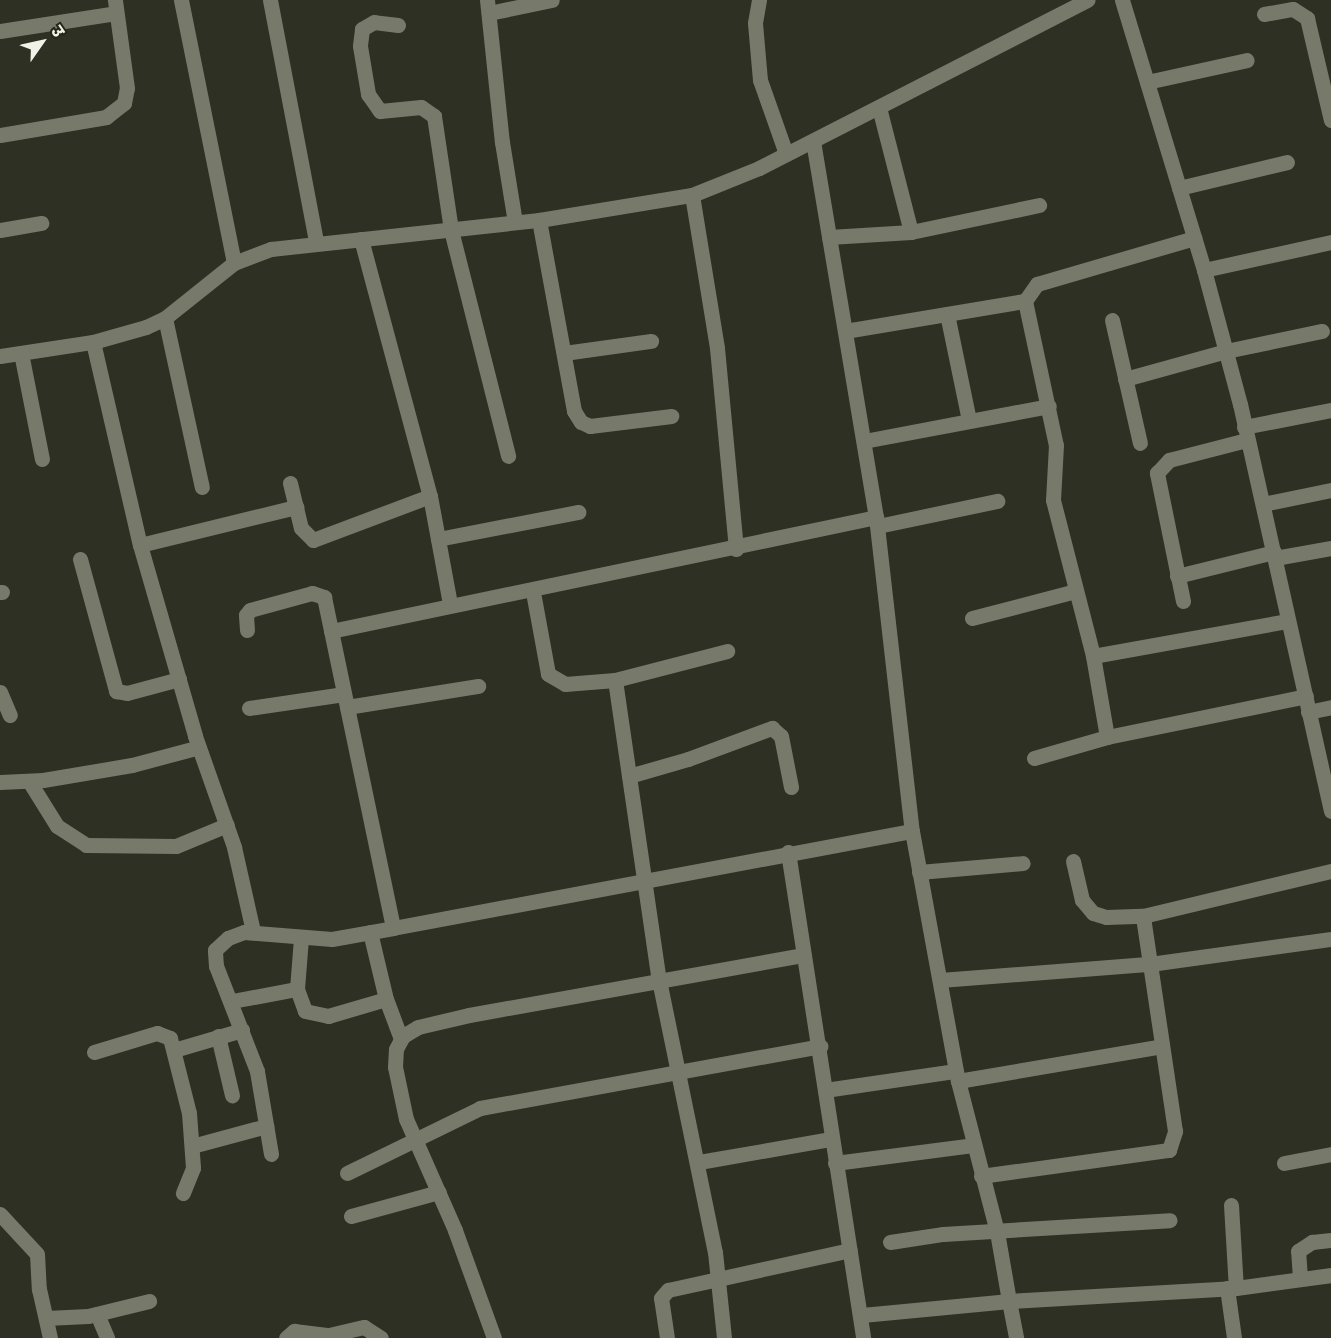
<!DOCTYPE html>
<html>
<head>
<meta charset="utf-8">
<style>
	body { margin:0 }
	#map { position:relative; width:1331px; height:1338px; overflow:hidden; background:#2d3022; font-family:Poppins,"Noto Sans Devanagari",sans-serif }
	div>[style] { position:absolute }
	.minor>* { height:15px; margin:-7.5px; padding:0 7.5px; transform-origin:7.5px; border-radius:7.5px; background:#777a6a }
	.tertiary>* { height:15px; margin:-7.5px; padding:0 7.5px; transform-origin:7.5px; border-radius:7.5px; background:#777a6a }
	span { translate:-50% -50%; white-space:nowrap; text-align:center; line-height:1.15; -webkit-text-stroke:4.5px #242618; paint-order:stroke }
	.north { position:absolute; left:12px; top:12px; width:60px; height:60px; -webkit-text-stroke:4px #242618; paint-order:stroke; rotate:56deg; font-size:16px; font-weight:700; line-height:24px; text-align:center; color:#f0f2e9 }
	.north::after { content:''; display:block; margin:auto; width:21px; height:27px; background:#f0f2e9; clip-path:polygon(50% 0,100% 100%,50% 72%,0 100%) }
</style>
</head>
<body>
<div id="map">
	<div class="minor">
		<i style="left:181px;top:0;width:268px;rotate:78.6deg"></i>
		<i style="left:270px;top:0;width:245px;rotate:79.2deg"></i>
		<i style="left:487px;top:0;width:143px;rotate:84deg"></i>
		<i style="left:502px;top:142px;width:81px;rotate:80.8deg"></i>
		<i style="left:759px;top:0;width:23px;rotate:100deg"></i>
		<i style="left:755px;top:23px;width:57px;rotate:85deg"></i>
		<i style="left:760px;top:80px;width:78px;rotate:70.6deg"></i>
		<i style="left:1122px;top:0;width:282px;rotate:73.1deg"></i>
		<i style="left:1204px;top:270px;width:139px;rotate:75deg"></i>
		<i style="left:1240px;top:404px;width:417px;rotate:77.4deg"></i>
		<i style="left:489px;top:13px;width:64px;rotate:-11.7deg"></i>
		<i style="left:1264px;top:14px;width:29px;rotate:-10deg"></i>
		<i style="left:1293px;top:9px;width:17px;rotate:33deg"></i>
		<i style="left:1307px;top:18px;width:105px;rotate:76.8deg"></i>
		<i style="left:398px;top:25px;width:24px;rotate:-173deg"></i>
		<i style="left:374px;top:22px;width:14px;rotate:150deg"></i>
		<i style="left:362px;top:29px;width:17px;rotate:97deg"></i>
		<i style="left:360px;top:46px;width:49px;rotate:80.5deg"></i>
		<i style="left:368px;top:94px;width:21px;rotate:55deg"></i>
		<i style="left:380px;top:111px;width:41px;rotate:-5.6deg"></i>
		<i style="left:421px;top:107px;width:16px;rotate:35deg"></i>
		<i style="left:434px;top:116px;width:115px;rotate:81.5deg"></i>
		<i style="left:451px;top:230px;width:233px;rotate:75.8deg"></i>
		<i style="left:0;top:31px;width:117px;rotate:-8.8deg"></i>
		<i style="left:1147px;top:82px;width:102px;rotate:-12.4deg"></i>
		<i style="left:0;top:135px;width:108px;rotate:-9.6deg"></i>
		<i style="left:106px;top:117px;width:23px;rotate:-38deg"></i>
		<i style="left:124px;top:103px;width:15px;rotate:-79deg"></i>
		<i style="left:127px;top:88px;width:89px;rotate:-97.8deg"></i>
		<i style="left:813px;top:141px;width:381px;rotate:80.5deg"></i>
		<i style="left:1179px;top:188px;width:111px;rotate:-13.5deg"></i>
		<i style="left:692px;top:195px;width:155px;rotate:80.7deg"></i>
		<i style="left:717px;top:348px;width:202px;rotate:84.6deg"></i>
		<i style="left:539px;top:220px;width:194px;rotate:79.6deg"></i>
		<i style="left:574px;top:411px;width:13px;rotate:58deg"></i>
		<i style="left:581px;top:422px;width:10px;rotate:24deg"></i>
		<i style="left:590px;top:426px;width:82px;rotate:-7deg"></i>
		<i style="left:0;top:230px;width:42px;rotate:-9.7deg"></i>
		<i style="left:911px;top:232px;width:131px;rotate:-11.9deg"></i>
		<i style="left:829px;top:237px;width:82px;rotate:-3.5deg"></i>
		<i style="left:911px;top:232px;width:129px;rotate:-104.4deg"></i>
		<i style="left:361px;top:239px;width:266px;rotate:75deg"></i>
		<i style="left:430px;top:496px;width:110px;rotate:79.5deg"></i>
		<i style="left:1204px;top:270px;width:130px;rotate:-12.4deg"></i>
		<i style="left:1025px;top:301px;width:21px;rotate:-55deg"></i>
		<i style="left:1037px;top:284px;width:164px;rotate:-16.3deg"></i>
		<i style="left:947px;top:314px;width:108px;rotate:78.3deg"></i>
		<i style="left:165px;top:318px;width:173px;rotate:77.7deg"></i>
		<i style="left:1112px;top:320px;width:126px;rotate:77.2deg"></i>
		<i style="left:845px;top:331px;width:182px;rotate:-9.5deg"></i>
		<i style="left:1025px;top:301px;width:147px;rotate:77.9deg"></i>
		<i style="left:1056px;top:445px;width:55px;rotate:93.1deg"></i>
		<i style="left:1053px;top:500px;width:161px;rotate:75.6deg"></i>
		<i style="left:1093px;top:656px;width:82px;rotate:80.2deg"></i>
		<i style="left:1107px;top:737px;width:203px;rotate:-11.6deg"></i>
		<i style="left:93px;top:342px;width:208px;rotate:77deg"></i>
		<i style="left:140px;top:545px;width:199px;rotate:73.9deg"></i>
		<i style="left:195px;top:736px;width:118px;rotate:70.6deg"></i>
		<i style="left:234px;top:847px;width:86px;rotate:77.3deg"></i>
		<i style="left:21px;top:353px;width:108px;rotate:78.8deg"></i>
		<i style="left:564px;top:353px;width:88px;rotate:-7.9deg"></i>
		<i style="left:1125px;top:379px;width:105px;rotate:-15.5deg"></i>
		<i style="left:1226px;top:351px;width:98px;rotate:-11.8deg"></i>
		<i style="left:1244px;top:427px;width:89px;rotate:-11.1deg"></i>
		<i style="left:864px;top:441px;width:188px;rotate:-10.7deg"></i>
		<i style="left:290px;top:483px;width:46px;rotate:76.3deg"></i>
		<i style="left:301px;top:528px;width:17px;rotate:45deg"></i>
		<i style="left:313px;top:540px;width:125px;rotate:-20.6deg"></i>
		<i style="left:1263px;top:504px;width:69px;rotate:-11.6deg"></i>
		<i style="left:878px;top:526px;width:122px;rotate:-11.9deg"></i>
		<i style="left:438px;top:539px;width:143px;rotate:-10.9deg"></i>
		<i style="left:140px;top:545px;width:161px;rotate:-13.7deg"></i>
		<i style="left:1275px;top:558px;width:57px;rotate:-10.1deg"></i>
		<i style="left:80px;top:559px;width:137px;rotate:74.7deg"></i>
		<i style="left:116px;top:691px;width:11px;rotate:10deg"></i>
		<i style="left:127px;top:693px;width:54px;rotate:-15.1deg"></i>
		<i style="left:1177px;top:576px;width:100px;rotate:-13.9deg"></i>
		<i style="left:0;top:592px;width:2px"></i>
		<i style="left:533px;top:592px;width:83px;rotate:79.6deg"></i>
		<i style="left:548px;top:674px;width:20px;rotate:30deg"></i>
		<i style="left:565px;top:684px;width:50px;rotate:-4.6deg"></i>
		<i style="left:615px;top:680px;width:303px;rotate:81.7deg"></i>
		<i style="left:659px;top:980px;width:278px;rotate:78.4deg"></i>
		<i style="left:715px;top:1252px;width:86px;rotate:84deg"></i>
		<i style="left:1183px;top:601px;width:131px;rotate:-101.5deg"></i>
		<i style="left:1157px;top:473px;width:18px;rotate:-47deg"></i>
		<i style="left:1169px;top:460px;width:81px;rotate:-14.4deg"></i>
		<i style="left:972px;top:618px;width:107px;rotate:-14.6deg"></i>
		<i style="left:247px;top:630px;width:15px;rotate:-94deg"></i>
		<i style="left:246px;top:615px;width:6px;rotate:-51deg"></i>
		<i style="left:250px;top:610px;width:64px;rotate:-15.3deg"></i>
		<i style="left:312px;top:593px;width:13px;rotate:18deg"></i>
		<i style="left:324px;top:597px;width:338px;rotate:78.2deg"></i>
		<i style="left:393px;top:928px;width:528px;rotate:-10.59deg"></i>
		<i style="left:331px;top:631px;width:557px;rotate:-11.81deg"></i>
		<i style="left:876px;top:517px;width:316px;rotate:83.5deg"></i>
		<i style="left:912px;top:831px;width:254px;rotate:79.6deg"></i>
		<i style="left:958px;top:1081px;width:156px;rotate:75.5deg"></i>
		<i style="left:997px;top:1232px;width:70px;rotate:80.1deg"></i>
		<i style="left:1009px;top:1301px;width:227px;rotate:-3.3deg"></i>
		<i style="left:1236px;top:1288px;width:96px;rotate:-7.8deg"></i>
		<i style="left:1093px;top:656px;width:198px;rotate:-10.2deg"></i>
		<i style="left:615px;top:680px;width:116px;rotate:-14.5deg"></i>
		<i style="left:0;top:692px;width:25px;rotate:67deg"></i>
		<i style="left:347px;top:707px;width:133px;rotate:-9.1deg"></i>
		<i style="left:249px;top:708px;width:96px;rotate:-8.4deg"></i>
		<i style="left:1308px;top:712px;width:24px;rotate:-12deg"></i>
		<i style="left:1034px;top:758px;width:76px;rotate:-16deg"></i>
		<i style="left:629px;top:776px;width:61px;rotate:-16.1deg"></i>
		<i style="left:688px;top:759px;width:90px;rotate:-20.3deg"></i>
		<i style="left:772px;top:728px;width:12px;rotate:42deg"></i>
		<i style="left:781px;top:736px;width:52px;rotate:78.9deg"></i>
		<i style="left:29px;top:781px;width:53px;rotate:58.1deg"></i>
		<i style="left:57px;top:826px;width:35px;rotate:33deg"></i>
		<i style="left:86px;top:845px;width:90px;rotate:0.6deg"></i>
		<i style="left:176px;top:846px;width:55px;rotate:-22.4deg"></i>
		<i style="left:0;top:782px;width:43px;rotate:-2.7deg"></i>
		<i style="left:43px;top:780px;width:90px;rotate:-9.6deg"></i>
		<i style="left:132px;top:765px;width:69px;rotate:-15deg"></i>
		<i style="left:788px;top:852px;width:492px;rotate:81.2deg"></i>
		<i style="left:1073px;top:861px;width:40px;rotate:77deg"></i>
		<i style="left:1082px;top:900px;width:17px;rotate:50deg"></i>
		<i style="left:1093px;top:913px;width:14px;rotate:17deg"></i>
		<i style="left:1106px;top:917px;width:37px;rotate:-2deg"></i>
		<i style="left:919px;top:872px;width:104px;rotate:-4.9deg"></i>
		<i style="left:370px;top:932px;width:69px;rotate:76.6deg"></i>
		<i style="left:386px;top:999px;width:43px;rotate:69.4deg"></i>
		<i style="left:301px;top:938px;width:51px;rotate:94.5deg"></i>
		<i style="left:297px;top:989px;width:23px;rotate:70deg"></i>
		<i style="left:305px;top:1011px;width:24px;rotate:12deg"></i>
		<i style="left:328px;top:1016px;width:60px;rotate:-16.3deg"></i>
		<i style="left:940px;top:980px;width:211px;rotate:-4.4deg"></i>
		<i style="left:1150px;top:964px;width:183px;rotate:-7.9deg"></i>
		<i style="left:232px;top:1001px;width:66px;rotate:-10.5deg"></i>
		<i style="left:218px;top:1036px;width:61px;rotate:76.7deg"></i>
		<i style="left:174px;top:1050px;width:71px;rotate:-16.4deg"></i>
		<i style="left:94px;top:1052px;width:66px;rotate:-16.8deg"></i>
		<i style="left:157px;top:1033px;width:14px;rotate:21deg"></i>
		<i style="left:170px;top:1038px;width:77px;rotate:75.8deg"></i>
		<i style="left:189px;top:1113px;width:55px;rotate:85.8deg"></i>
		<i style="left:193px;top:1168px;width:27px;rotate:112deg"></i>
		<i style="left:958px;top:1081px;width:207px;rotate:-9.7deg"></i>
		<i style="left:825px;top:1090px;width:132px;rotate:-8.3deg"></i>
		<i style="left:192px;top:1146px;width:77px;rotate:-15.1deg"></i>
		<i style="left:271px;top:1154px;width:84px;rotate:-99.6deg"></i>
		<i style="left:257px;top:1071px;width:113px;rotate:-111.3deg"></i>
		<i style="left:216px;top:966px;width:16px;rotate:-94deg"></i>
		<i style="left:215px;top:950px;width:18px;rotate:-43deg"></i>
		<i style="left:228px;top:938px;width:17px;rotate:-21deg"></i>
		<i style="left:244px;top:932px;width:88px;rotate:4.5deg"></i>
		<i style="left:332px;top:939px;width:62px;rotate:-10.2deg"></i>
		<i style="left:699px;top:1162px;width:134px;rotate:-9.9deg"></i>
		<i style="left:835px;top:1163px;width:139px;rotate:-7.4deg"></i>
		<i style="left:1284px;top:1163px;width:48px;rotate:-10.8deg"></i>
		<i style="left:347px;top:1173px;width:148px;rotate:-26deg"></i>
		<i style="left:480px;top:1108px;width:346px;rotate:-10.3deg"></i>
		<i style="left:981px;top:1176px;width:190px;rotate:-7.9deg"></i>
		<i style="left:1169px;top:1150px;width:20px;rotate:-72deg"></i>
		<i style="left:1175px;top:1131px;width:217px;rotate:-98.5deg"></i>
		<i style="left:1143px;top:916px;width:193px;rotate:-13.5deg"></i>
		<i style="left:1231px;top:1205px;width:83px;rotate:86.6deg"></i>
		<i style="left:0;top:1214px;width:54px;rotate:47.2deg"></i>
		<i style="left:37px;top:1254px;width:35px;rotate:87deg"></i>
		<i style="left:39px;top:1289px;width:50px;rotate:77.3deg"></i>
		<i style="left:351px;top:1216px;width:91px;rotate:-15.3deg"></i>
		<i style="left:890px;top:1242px;width:54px;rotate:-8.6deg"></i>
		<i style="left:943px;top:1234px;width:227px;rotate:-3.5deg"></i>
		<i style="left:1300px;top:1278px;width:27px;rotate:-94deg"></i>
		<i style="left:1298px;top:1251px;width:17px;rotate:-33deg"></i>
		<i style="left:1312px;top:1242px;width:19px;rotate:-6deg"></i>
		<i style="left:1227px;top:1288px;width:50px;rotate:82deg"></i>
		<i style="left:97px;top:1314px;width:26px;rotate:67deg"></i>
		<i style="left:862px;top:1315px;width:148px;rotate:-5.4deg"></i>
		<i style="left:1009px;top:1301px;width:38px;rotate:79deg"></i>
		<i style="left:46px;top:1318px;width:42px;rotate:-2.7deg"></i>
		<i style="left:88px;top:1316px;width:63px;rotate:-13.8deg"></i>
		<i style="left:286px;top:1338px;width:11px;rotate:-41deg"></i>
		<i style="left:294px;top:1331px;width:35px;rotate:7deg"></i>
		<i style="left:329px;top:1335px;width:36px;rotate:-13deg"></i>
		<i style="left:364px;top:1327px;width:20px;rotate:33deg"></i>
		<i style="left:494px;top:1338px;width:115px;rotate:-109.9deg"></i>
		<i style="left:455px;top:1230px;width:121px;rotate:-113.8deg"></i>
		<i style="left:406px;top:1119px;width:53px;rotate:-101.9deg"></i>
		<i style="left:395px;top:1067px;width:18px;rotate:-87deg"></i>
		<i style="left:396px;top:1049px;width:15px;rotate:-62deg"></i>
		<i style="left:403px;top:1036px;width:17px;rotate:-31deg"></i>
		<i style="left:418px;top:1027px;width:52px;rotate:-13.2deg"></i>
		<i style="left:469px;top:1015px;width:340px;rotate:-10.2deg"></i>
		<i style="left:667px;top:1338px;width:40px;rotate:-98.5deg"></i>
		<i style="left:661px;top:1298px;width:11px;rotate:-49deg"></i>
		<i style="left:668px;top:1290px;width:186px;rotate:-12.4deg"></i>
	</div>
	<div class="tertiary">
		<i style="left:0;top:356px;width:94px;rotate:-8.6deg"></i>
		<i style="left:93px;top:342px;width:55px;rotate:-15.8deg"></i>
		<i style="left:146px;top:327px;width:21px;rotate:-25deg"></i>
		<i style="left:165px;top:318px;width:88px;rotate:-38.6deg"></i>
		<i style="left:234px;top:263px;width:40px;rotate:-21deg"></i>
		<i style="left:271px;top:249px;width:270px;rotate:-6.2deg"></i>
		<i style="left:539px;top:220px;width:155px;rotate:-9.3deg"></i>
		<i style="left:692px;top:195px;width:72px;rotate:-21.9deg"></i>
		<i style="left:759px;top:168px;width:369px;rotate:-27.1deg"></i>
	</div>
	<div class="north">उ</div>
</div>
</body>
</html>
